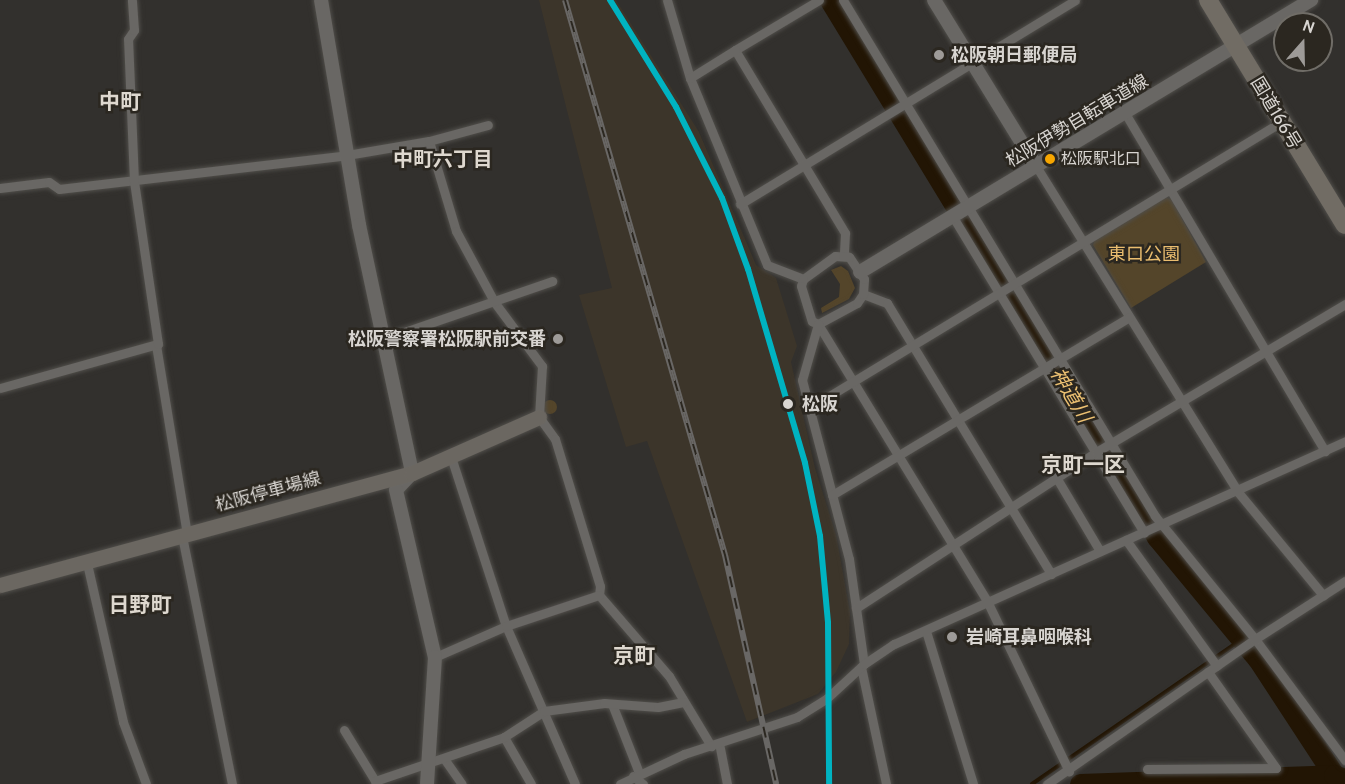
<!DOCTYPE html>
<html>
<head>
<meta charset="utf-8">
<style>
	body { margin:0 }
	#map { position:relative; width:1345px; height:784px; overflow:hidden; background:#32302d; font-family:Cabin,"Noto Sans JP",sans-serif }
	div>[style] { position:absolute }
	.built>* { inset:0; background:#3c352a }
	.green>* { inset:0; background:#54452a }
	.round { border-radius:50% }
	.stream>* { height:4px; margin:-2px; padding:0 2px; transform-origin:2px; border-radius:2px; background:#221504 }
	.river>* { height:21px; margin:-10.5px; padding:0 10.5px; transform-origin:10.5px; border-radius:10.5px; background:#221504 }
	.roads { filter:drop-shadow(0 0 2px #504e4a) drop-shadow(0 0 2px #504e4a) }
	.street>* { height:9px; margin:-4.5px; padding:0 4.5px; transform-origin:4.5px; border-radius:4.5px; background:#696764 }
	.secondary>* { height:14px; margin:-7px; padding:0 7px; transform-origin:7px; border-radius:7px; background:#696764 }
	.primary>* { height:15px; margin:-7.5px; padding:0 7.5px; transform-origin:7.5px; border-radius:7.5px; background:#6b6761 }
	.highway>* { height:18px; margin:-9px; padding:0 9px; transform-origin:9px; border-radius:9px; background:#716c64 }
	.rail>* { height:6px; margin-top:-3px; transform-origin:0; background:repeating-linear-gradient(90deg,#2b2720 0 11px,#696765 0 22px); box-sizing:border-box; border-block:2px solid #696765 }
	.rail-1>* { height:6px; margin:-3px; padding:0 3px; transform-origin:3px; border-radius:3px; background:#00b3c1 }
	.dots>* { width:16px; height:16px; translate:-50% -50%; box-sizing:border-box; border:3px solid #2b2720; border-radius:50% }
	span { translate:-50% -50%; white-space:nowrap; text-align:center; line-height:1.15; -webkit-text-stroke:5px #2b2720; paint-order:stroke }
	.bus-label { font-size:16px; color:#d8d5d1 }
	.left { translate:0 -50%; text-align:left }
	.poi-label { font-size:18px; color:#d8d5d1; font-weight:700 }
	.right { translate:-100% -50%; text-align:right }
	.street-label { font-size:18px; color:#d8d5d1 }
	.park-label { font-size:18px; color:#eabd6f }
	.stop-label { font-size:18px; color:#d8d5d1; font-weight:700 }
	.neighbourhood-label { font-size:20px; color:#ded8cf; font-weight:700 }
	.water-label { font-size:20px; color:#edc172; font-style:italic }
	.quarter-label { font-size:21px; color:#ded8cf; font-weight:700 }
	.north { position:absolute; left:1273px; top:12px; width:60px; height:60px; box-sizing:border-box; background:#2b2720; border:2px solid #706d67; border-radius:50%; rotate:20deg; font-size:16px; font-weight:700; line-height:24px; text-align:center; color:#d8d5d1 }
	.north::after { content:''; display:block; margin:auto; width:21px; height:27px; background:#9e9b98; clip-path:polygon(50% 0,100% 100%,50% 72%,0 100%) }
</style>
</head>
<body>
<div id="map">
	<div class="built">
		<i style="clip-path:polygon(539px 0,616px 0,699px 132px,756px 265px,776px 278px,797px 346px,791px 362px,815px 468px,836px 535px,850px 612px,849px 644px,836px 672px,818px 694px,747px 722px,647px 441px,626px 447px,579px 295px,612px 288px)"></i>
	</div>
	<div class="green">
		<i style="clip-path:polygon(1163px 197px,1171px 199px,1206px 262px,1131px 308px,1093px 245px,1095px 238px)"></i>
		<i style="clip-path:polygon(841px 266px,848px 271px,855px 288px,849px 299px,822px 313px,821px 308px,839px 297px,840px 284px,831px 270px)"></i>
		<i class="round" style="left:543px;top:400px;width:14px;height:14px"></i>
	</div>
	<div class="stream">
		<i style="left:1032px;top:784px;width:255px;rotate:-34.6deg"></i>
	</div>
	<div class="river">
		<i style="left:830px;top:0;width:629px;rotate:58.66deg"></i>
		<i style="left:1157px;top:537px;width:158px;rotate:50.4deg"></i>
		<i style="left:1258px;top:659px;width:139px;rotate:56.8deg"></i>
		<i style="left:1080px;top:784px;width:254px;rotate:-2deg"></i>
		<i style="left:1334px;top:775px;width:12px;rotate:20deg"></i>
	</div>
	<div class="roads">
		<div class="street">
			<i style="left:667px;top:0;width:81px;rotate:73.6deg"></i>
			<i style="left:690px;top:78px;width:202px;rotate:67.6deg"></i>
			<i style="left:767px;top:265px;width:39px;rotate:21deg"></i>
			<i style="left:819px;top:0;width:98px;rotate:149.2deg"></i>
			<i style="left:735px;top:50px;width:214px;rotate:59deg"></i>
			<i style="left:845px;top:233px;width:22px;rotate:93deg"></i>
			<i style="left:843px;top:0;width:603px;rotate:58.84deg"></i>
			<i style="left:1155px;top:516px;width:159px;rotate:50.9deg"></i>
			<i style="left:1255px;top:639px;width:151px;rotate:53.4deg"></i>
			<i style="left:690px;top:78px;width:53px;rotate:-31.9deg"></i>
			<i style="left:1125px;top:113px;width:393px;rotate:59.4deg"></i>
			<i style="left:429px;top:141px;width:94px;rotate:73.3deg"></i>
			<i style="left:456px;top:231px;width:82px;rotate:61.6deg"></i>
			<i style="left:495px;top:303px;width:79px;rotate:53.3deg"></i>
			<i style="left:542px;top:366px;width:51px;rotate:93.4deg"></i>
			<i style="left:539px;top:417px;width:27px;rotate:54deg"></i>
			<i style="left:555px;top:439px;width:154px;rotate:73deg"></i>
			<i style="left:600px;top:586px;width:9px;rotate:96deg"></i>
			<i style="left:599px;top:595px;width:107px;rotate:49.2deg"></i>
			<i style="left:669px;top:676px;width:82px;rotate:59deg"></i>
			<i style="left:1036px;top:166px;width:384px;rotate:58.2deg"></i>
			<i style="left:1238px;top:492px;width:134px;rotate:50.5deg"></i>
			<i style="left:0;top:188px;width:49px;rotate:-7deg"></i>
			<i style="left:49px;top:182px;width:12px;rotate:35deg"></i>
			<i style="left:59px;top:189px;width:290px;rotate:-6.7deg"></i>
			<i style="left:347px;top:155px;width:83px;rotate:-9.7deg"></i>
			<i style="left:429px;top:141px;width:61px;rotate:-15.2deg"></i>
			<i style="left:740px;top:204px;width:392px;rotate:-31.3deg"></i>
			<i style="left:953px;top:217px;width:369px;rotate:58.8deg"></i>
			<i style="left:863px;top:294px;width:26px;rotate:21deg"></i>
			<i style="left:887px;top:303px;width:317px;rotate:58.8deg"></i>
			<i style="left:818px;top:324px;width:44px;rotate:-28.3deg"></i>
			<i style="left:857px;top:303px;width:11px;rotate:-56deg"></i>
			<i style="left:863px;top:294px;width:15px;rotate:-86deg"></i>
			<i style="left:864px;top:279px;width:27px;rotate:-124deg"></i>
			<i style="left:849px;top:257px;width:14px;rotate:-176deg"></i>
			<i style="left:835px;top:256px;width:39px;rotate:144deg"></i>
			<i style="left:803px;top:279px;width:7px;rotate:106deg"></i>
			<i style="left:801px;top:286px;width:37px;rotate:73deg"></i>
			<i style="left:812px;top:321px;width:7px;rotate:27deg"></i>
			<i style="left:818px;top:324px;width:327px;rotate:58.6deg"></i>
			<i style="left:988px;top:603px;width:187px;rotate:64.3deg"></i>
			<i style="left:818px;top:324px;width:58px;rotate:105.9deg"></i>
			<i style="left:802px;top:380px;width:185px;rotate:75.3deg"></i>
			<i style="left:849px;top:559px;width:106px;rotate:81.9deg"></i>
			<i style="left:384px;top:339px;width:178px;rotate:-19deg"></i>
			<i style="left:156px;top:345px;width:192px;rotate:80.7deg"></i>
			<i style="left:0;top:388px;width:164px;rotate:-15.6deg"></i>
			<i style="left:158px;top:344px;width:165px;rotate:-98.4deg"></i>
			<i style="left:134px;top:181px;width:142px;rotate:-92.4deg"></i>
			<i style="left:128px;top:39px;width:11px;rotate:-56deg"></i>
			<i style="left:134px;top:30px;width:30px;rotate:-94deg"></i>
			<i style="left:811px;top:407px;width:550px;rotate:-31.23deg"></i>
			<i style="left:451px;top:457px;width:178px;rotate:72deg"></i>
			<i style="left:506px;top:626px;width:172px;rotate:66.4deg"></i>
			<i style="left:1056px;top:477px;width:86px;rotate:59.3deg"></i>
			<i style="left:832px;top:495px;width:346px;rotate:-30.9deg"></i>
			<i style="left:182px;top:536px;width:253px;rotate:78.6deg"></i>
			<i style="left:1126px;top:540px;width:155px;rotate:54.2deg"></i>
			<i style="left:86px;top:559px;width:167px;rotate:77.2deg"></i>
			<i style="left:123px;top:722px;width:66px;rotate:69.6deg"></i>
			<i style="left:856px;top:608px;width:286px;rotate:-33deg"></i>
			<i style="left:1096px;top:452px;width:290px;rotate:-30.7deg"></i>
			<i style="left:926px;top:631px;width:160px;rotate:72.9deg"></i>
			<i style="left:435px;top:657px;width:77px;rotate:-23.6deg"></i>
			<i style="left:506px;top:626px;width:98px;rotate:-18.4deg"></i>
			<i style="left:861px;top:667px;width:120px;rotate:77.9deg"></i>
			<i style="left:612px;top:704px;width:74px;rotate:68.6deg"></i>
			<i style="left:344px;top:730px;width:63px;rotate:58.6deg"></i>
			<i style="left:504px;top:737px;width:54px;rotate:60.1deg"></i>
			<i style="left:719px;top:743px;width:42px;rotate:79deg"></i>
			<i style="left:445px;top:760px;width:29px;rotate:55deg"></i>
			<i style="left:1147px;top:769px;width:129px;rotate:-0.4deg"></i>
			<i style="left:1276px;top:768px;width:118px;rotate:-125.3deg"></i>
			<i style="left:633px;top:776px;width:13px;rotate:39deg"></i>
			<i style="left:375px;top:781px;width:136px;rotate:-18.8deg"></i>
			<i style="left:504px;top:737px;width:48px;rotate:-33deg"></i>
			<i style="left:544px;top:711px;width:61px;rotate:-7.6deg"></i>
			<i style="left:604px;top:703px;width:54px;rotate:4.2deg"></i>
			<i style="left:658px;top:707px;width:26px;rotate:-11deg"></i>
			<i style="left:620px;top:784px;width:71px;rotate:-25.1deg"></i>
			<i style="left:684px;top:754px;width:119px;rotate:-18.1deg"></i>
			<i style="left:797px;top:717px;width:34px;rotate:-32deg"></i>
			<i style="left:826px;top:699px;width:52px;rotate:-42.6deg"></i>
			<i style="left:864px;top:664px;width:36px;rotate:-34deg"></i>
			<i style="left:894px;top:644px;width:495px;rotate:-24.2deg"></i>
			<i style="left:1047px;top:784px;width:254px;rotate:-34.9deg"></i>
			<i style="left:1255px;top:639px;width:107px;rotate:-32.8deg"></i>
		</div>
		<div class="secondary">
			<i style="left:321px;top:0;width:228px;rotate:80.4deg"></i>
			<i style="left:359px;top:225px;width:254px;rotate:77.9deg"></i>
			<i style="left:412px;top:473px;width:23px;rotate:133deg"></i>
			<i style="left:396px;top:490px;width:171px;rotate:76.9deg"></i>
			<i style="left:435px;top:657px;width:127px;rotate:93.6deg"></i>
			<i style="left:934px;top:0;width:195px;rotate:58.4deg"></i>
			<i style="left:860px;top:272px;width:527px;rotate:-31.09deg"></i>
		</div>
		<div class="primary">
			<i style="left:0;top:585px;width:427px;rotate:-15.2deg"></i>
			<i style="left:412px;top:473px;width:139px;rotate:-23.8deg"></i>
		</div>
		<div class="highway">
			<i style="left:1208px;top:0;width:263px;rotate:58.7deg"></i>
		</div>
	</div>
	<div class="rail">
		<i style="left:565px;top:0;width:578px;rotate:73.92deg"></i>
		<i style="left:725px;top:555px;width:235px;rotate:77.4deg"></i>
	</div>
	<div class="rail-1">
		<i style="left:610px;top:0;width:126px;rotate:58.3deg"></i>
		<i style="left:676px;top:107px;width:102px;rotate:63.2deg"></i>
		<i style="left:722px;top:198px;width:76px;rotate:69.9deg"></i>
		<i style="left:748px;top:269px;width:202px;rotate:73.6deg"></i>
		<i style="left:805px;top:463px;width:75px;rotate:78.4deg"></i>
		<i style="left:820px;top:536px;width:87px;rotate:84.7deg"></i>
		<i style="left:828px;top:623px;width:161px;rotate:89.6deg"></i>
	</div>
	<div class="dots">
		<i style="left:939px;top:55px;background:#9e9b98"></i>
		<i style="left:1050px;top:159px;background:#f7a600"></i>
		<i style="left:558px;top:339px;background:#9e9b98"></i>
		<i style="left:788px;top:404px;background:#d8d5d1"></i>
		<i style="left:952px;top:637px;background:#9e9b98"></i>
	</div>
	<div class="bus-label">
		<span class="left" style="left:1061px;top:159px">松阪駅北口</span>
	</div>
	<div class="poi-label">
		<span class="left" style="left:951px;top:55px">松阪朝日郵便局</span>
		<span class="right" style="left:546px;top:339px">松阪警察署松阪駅前交番</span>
		<span class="left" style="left:966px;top:637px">岩崎耳鼻咽喉科</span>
	</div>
	<div class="street-label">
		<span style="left:1276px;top:113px;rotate:59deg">国道166号</span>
		<span style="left:1077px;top:121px;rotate:-31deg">松阪伊勢自転車道線</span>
		<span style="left:268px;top:492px;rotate:-15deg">松阪停車場線</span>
	</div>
	<div class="park-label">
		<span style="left:1144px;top:254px">東口公園</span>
	</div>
	<div class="stop-label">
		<span class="left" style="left:802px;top:404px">松阪</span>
	</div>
	<div class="neighbourhood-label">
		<span style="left:443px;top:159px">中町六丁目</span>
	</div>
	<div class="water-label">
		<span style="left:1071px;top:395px;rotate:59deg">神道川</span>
	</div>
	<div class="quarter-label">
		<span style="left:120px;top:102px">中町</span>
		<span style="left:1083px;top:465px">京町一区</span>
		<span style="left:140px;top:605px">日野町</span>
		<span style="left:634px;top:656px">京町</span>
	</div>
	<div class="north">N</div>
</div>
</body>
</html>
